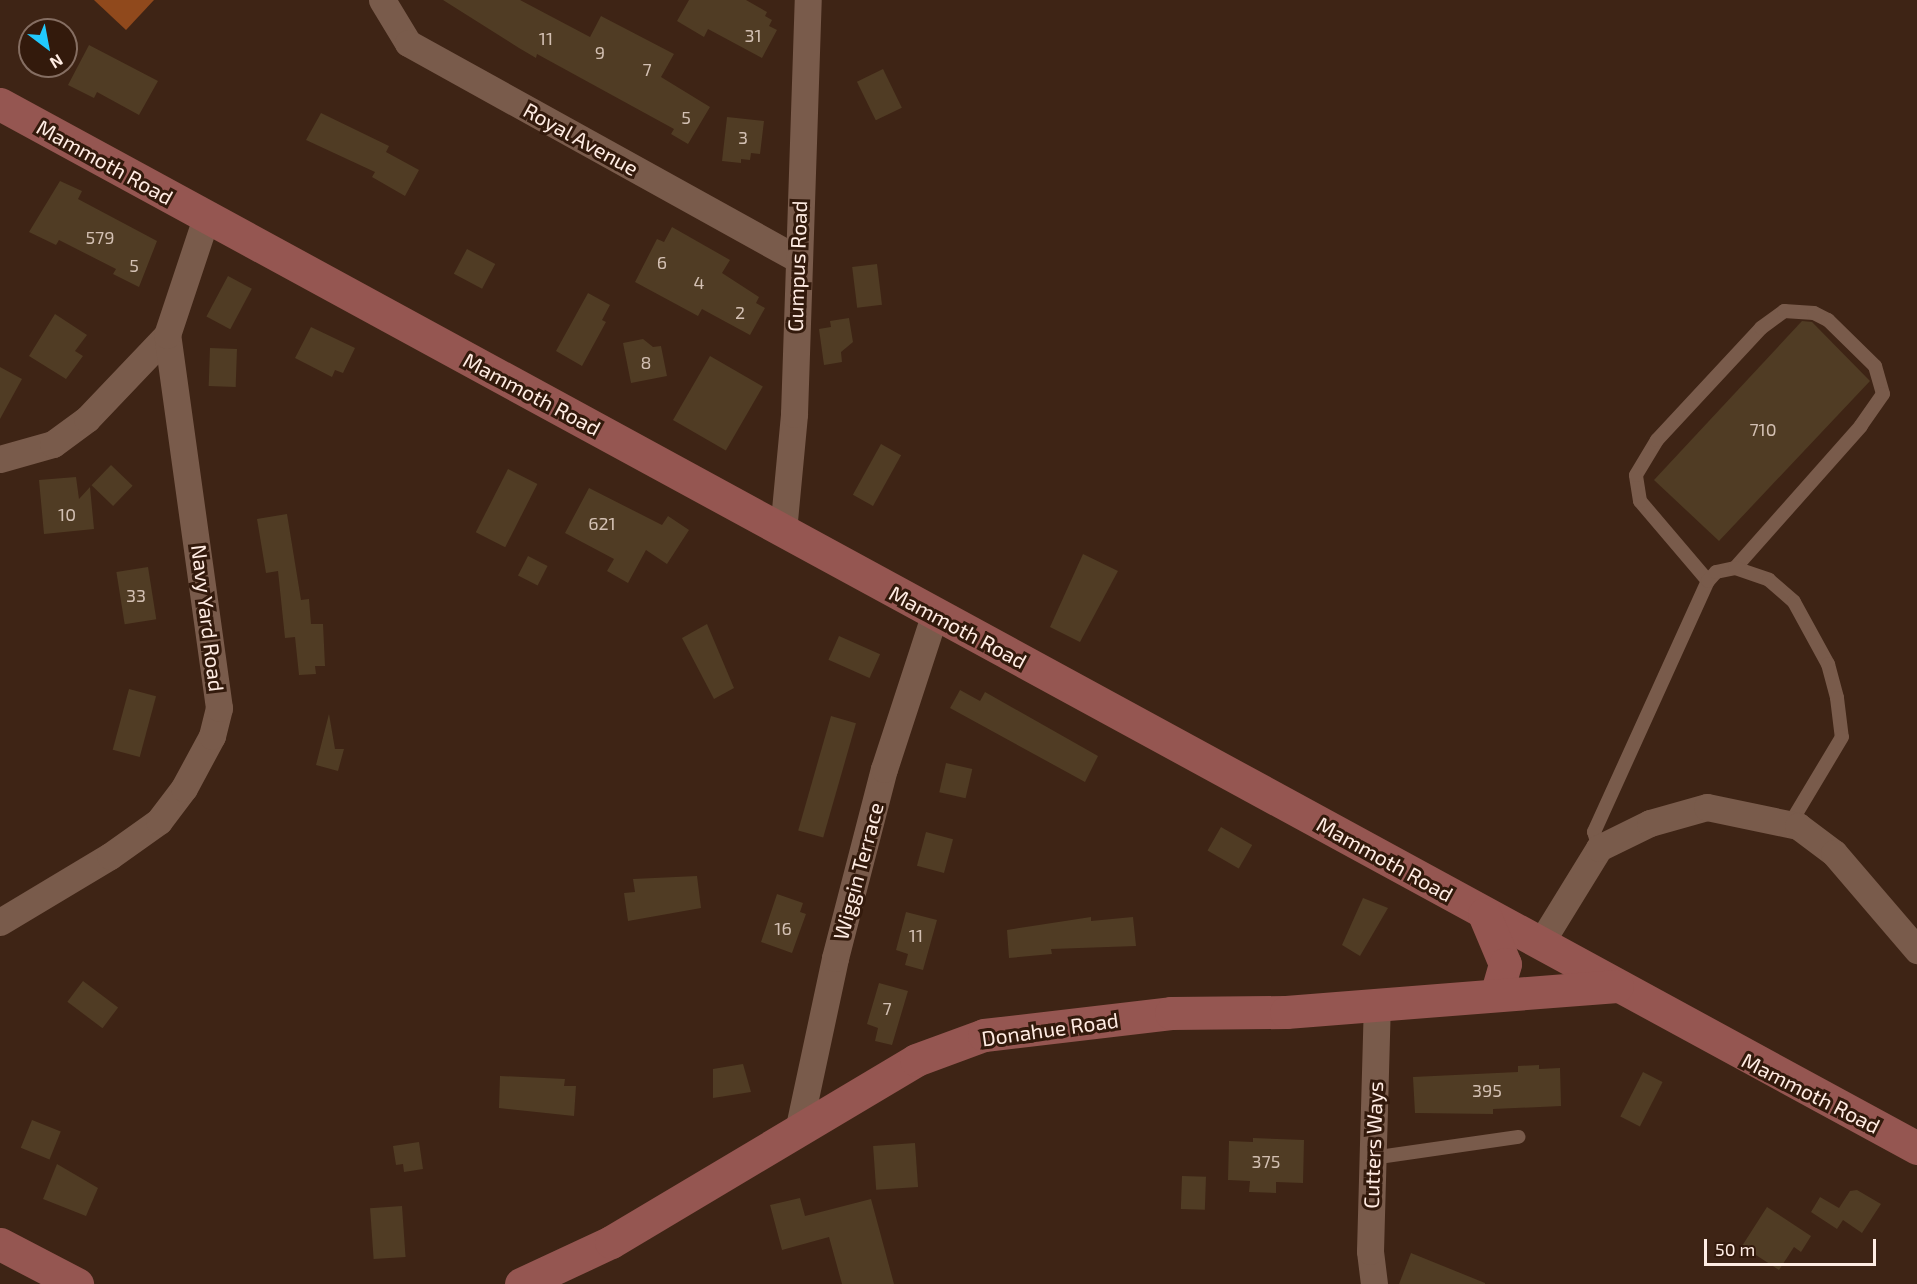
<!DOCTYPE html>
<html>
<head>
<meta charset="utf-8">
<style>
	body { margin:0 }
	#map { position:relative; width:1917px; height:1284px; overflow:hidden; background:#3e2415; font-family:"Exo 2",sans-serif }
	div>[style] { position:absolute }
	.forest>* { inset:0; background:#90491c }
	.building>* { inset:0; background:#503c24; transform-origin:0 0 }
	.lane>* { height:14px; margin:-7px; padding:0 7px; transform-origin:7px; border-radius:7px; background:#795b4b }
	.street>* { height:27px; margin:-13.5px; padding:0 13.5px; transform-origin:13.5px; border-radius:13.5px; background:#795b4b }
	.secondary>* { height:33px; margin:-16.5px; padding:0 16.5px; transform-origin:16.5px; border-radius:16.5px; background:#955651 }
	span { translate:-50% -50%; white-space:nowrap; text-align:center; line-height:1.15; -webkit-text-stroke:6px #331a0c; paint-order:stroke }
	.number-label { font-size:18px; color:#d3c0b3 }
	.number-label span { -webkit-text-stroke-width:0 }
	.street-label { font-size:21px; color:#ffece3 }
	.north { position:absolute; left:18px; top:18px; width:60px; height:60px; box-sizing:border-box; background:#331a0c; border:2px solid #856e62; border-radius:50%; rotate:148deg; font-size:16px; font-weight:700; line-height:24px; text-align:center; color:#ffece3 }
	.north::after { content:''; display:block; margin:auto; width:21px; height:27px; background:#21c9fd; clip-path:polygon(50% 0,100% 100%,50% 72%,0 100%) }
	.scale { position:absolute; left:1704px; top:1239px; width:172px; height:27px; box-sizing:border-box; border:3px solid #ffece3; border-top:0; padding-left:8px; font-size:18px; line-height:21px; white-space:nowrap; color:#ffece3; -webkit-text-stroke:4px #331a0c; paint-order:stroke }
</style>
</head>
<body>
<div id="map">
	<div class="forest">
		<i style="clip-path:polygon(94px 0,154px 0,126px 30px)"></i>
	</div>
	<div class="building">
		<i style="clip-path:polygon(443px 0,520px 0,590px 37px,601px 16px,674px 54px,661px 77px,710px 107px,688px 144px,671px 134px,674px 129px,537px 54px,536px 58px,519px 48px)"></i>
		<i style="clip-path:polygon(689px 0,746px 0,767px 12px,765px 16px,772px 20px,769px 26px,777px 30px,762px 58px,708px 29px,704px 37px,677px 21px)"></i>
		<i style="clip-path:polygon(89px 45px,158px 81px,139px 115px,97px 92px,94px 98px,68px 85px)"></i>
		<i style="left:883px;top:69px;width:43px;height:29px;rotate:64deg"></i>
		<i style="clip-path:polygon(321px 113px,389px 146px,386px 152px,419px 170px,405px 196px,372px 177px,375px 172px,306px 140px)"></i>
		<i style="clip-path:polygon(727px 117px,764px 121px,760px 154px,751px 153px,750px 160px,741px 159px,741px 163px,722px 161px)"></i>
		<i style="clip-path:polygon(60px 181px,82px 191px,78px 199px,157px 241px,139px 287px,113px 274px,116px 269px,59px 240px,56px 245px,29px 232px)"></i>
		<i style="clip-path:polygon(672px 227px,730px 260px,722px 273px,759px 297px,756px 303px,765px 308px,750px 335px,702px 309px,698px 316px,635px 282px,657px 239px,664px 242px)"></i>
		<i style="left:467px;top:249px;width:32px;height:28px;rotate:28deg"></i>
		<i style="left:877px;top:264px;width:41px;height:25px;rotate:83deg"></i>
		<i style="left:228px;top:276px;width:27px;height:46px;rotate:28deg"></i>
		<i style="clip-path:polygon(588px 293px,610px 305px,602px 320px,606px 322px,582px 366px,556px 351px)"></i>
		<i style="clip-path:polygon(55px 314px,87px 335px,75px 351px,83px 356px,66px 379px,29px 356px)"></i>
		<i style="clip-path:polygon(849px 318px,853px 342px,841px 352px,842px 362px,824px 365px,819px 329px,831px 327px,830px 321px)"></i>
		<i style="clip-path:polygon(1802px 321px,1812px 322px,1870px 381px,1719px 541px,1654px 480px)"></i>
		<i style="clip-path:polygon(311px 327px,355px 348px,343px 373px,335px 370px,332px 377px,295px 358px)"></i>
		<i style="clip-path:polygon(643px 339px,653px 347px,661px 346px,667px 376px,631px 383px,623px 343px)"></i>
		<i style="left:210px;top:348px;width:27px;height:38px;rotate:2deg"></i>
		<i style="left:710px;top:356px;width:61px;height:74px;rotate:30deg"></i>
		<i style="clip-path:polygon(0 367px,22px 379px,0 419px)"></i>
		<i style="left:881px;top:444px;width:23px;height:58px;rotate:29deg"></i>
		<i style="left:111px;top:465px;width:30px;height:28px;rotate:44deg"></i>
		<i style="left:508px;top:469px;width:33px;height:71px;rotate:27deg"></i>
		<i style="clip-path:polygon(76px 477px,79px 499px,90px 487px,94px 529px,44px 534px,39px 480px)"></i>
		<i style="clip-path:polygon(589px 488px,662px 525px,668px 516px,689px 530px,667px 564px,646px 550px,628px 583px,607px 571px,614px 559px,565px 533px)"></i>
		<i style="clip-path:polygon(287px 514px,301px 600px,309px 599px,311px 624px,323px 624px,325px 666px,315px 666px,316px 674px,299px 675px,295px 637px,285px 638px,278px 571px,266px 573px,257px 519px)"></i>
		<i style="clip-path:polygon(1083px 554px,1118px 571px,1080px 642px,1050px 627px)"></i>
		<i style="left:528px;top:556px;width:22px;height:22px;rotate:27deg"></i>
		<i style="left:148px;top:567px;width:53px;height:32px;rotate:81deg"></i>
		<i style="clip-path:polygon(707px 624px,734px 688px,714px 699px,682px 638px)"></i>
		<i style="left:839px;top:636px;width:45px;height:26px;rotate:24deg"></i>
		<i style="left:129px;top:689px;width:28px;height:63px;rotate:15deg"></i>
		<i style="clip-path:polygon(960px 690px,980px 701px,985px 692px,1098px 756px,1085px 782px,950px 708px)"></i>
		<i style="clip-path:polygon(329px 714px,335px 749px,344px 749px,338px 771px,316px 765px)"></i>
		<i style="left:831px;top:716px;width:26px;height:119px;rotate:16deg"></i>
		<i style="left:946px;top:763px;width:27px;height:30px;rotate:13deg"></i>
		<i style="left:1221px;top:827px;width:36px;height:27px;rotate:30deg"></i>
		<i style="left:926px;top:832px;width:28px;height:35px;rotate:15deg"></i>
		<i style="clip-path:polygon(697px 876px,701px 908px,628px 921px,624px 893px,635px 892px,633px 879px)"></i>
		<i style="clip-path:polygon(777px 894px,803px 903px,800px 912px,806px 914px,792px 953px,761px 942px)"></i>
		<i style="clip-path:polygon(1363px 898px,1388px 908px,1360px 956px,1342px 945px)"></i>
		<i style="clip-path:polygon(906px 912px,937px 920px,923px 970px,905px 965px,908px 954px,896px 950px)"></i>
		<i style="clip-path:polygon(1091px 917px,1091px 921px,1133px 917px,1136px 946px,1051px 949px,1052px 954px,1009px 958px,1007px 930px)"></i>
		<i style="left:83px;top:981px;width:44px;height:26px;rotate:37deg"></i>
		<i style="clip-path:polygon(879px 983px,908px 991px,892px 1045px,875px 1041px,878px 1028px,867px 1024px)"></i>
		<i style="clip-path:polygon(743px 1064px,751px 1092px,713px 1098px,713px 1069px)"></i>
		<i style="clip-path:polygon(1539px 1065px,1539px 1069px,1560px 1068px,1561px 1106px,1493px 1109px,1493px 1114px,1415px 1113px,1413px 1077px,1518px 1072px,1518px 1066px)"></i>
		<i style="left:1643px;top:1072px;width:22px;height:50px;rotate:27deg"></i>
		<i style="clip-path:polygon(500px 1076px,565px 1079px,564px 1086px,576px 1086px,574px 1116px,499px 1108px)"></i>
		<i style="left:32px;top:1120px;width:31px;height:30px;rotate:22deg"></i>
		<i style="clip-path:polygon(1253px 1138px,1304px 1140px,1303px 1183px,1276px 1182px,1276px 1193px,1249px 1192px,1250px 1181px,1228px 1180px,1229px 1141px,1253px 1142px)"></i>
		<i style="clip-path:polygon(419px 1142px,423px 1169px,404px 1172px,403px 1164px,396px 1165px,393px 1146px)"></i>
		<i style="left:915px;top:1143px;width:44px;height:42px;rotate:86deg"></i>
		<i style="clip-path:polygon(57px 1164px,98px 1188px,86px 1216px,43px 1199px)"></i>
		<i style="left:1182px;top:1176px;width:24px;height:33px;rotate:2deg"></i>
		<i style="clip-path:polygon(1857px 1190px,1881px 1204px,1862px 1233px,1843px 1220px,1837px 1229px,1811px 1212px,1820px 1197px,1839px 1208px,1850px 1191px)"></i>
		<i style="clip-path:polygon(800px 1198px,805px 1216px,871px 1199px,894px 1284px,842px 1284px,829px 1237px,782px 1250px,770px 1205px)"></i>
		<i style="left:402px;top:1206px;width:51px;height:32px;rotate:86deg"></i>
		<i style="clip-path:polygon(1767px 1207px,1811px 1236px,1801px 1252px,1794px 1247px,1779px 1270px,1742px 1246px)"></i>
		<i style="clip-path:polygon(1411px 1253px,1485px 1283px,1485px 1284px,1399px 1284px)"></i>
	</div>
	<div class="lane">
		<i style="left:1708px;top:581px;width:105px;rotate:-130.4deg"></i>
		<i style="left:1640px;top:501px;width:26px;rotate:-99deg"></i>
		<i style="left:1636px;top:475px;width:41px;rotate:-59deg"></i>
		<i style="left:1657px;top:440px;width:153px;rotate:-47.1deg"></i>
		<i style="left:1761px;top:328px;width:29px;rotate:-36deg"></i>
		<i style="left:1784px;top:311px;width:30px;rotate:4deg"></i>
		<i style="left:1814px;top:313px;width:16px;rotate:27deg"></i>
		<i style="left:1828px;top:320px;width:66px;rotate:44.4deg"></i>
		<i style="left:1875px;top:366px;width:29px;rotate:74deg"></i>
		<i style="left:1883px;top:394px;width:39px;rotate:125deg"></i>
		<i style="left:1861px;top:426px;width:190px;rotate:131.6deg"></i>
		<i style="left:1599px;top:848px;width:17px;rotate:-107deg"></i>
		<i style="left:1594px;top:832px;width:276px;rotate:-65.6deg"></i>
		<i style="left:1708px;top:581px;width:12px;rotate:-48deg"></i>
		<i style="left:1716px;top:572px;width:19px;rotate:-12deg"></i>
		<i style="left:1735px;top:568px;width:36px;rotate:19deg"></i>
		<i style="left:1769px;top:580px;width:33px;rotate:41deg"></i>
		<i style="left:1794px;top:602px;width:71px;rotate:61.3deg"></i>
		<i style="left:1828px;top:664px;width:35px;rotate:75deg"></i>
		<i style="left:1837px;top:698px;width:39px;rotate:83deg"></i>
		<i style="left:1842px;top:737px;width:101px;rotate:120.9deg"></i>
		<i style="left:1372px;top:1158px;width:148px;rotate:-8.2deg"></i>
	</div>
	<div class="street">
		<i style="left:382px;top:0;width:50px;rotate:58.8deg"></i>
		<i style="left:408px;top:43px;width:445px;rotate:29deg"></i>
		<i style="left:0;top:459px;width:55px;rotate:-15.8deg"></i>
		<i style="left:53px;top:444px;width:42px;rotate:-36.3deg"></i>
		<i style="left:87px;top:419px;width:116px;rotate:-46.4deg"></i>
		<i style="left:783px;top:531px;width:118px;rotate:-84.6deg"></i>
		<i style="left:794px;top:414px;width:414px;rotate:-88.1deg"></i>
		<i style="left:0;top:922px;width:128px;rotate:-31deg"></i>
		<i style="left:110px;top:856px;width:60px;rotate:-35.5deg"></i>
		<i style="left:159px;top:821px;width:41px;rotate:-52.9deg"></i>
		<i style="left:184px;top:788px;width:59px;rotate:-61.7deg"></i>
		<i style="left:212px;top:736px;width:29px;rotate:-76deg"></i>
		<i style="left:219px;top:708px;width:377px;rotate:-97.9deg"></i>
		<i style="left:167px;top:335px;width:123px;rotate:-71.6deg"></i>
		<i style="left:1540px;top:944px;width:113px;rotate:-58.4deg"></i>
		<i style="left:1599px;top:848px;width:57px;rotate:-26.1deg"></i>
		<i style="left:1650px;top:823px;width:59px;rotate:-15.7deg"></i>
		<i style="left:1707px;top:807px;width:93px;rotate:11.8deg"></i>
		<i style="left:1798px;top:826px;width:45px;rotate:36.9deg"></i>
		<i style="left:1834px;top:853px;width:128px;rotate:49.4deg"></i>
		<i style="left:798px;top:1131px;width:177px;rotate:-77.9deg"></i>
		<i style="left:835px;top:958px;width:195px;rotate:-75.5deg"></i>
		<i style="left:884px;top:769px;width:161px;rotate:-71.9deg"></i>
		<i style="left:1374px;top:1284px;width:33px;rotate:-97deg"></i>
		<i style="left:1370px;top:1251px;width:246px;rotate:-88.4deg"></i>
	</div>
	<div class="secondary">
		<i style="left:0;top:104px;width:2183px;rotate:28.57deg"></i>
		<i style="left:1484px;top:914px;width:54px;rotate:67.2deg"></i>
		<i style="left:1505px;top:964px;width:29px;rotate:106deg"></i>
		<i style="left:0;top:1244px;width:87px;rotate:27.5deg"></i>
		<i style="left:521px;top:1284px;width:99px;rotate:-25deg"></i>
		<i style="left:611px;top:1242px;width:355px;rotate:-30.8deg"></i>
		<i style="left:916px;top:1060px;width:72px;rotate:-20.2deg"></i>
		<i style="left:984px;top:1035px;width:188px;rotate:-6.7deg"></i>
		<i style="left:1171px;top:1013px;width:115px;rotate:-0.5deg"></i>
		<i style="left:1286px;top:1012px;width:332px;rotate:-4.5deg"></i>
	</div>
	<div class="number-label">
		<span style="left:753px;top:35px">31</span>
		<span style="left:546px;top:38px">11</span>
		<span style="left:600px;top:52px">9</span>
		<span style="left:647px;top:69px">7</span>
		<span style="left:686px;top:117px">5</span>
		<span style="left:743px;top:137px">3</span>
		<span style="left:100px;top:237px">579</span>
		<span style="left:662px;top:262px">6</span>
		<span style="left:134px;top:265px">5</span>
		<span style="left:699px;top:282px">4</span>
		<span style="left:740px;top:312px">2</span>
		<span style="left:646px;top:362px">8</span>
		<span style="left:1763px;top:429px">710</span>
		<span style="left:67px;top:514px">10</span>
		<span style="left:602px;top:523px">621</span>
		<span style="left:136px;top:595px">33</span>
		<span style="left:783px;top:928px">16</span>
		<span style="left:916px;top:935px">11</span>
		<span style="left:887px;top:1008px">7</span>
		<span style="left:1487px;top:1090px">395</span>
		<span style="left:1266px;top:1161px">375</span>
	</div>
	<div class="street-label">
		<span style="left:581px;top:139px;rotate:29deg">Royal Avenue</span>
		<span style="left:105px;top:162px;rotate:29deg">Mammoth Road</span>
		<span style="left:797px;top:266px;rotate:-88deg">Gumpus Road</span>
		<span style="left:532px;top:394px;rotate:28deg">Mammoth Road</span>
		<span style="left:208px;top:618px;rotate:83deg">Navy Yard Road</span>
		<span style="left:958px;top:627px;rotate:28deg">Mammoth Road</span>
		<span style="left:1385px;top:859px;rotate:29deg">Mammoth Road</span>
		<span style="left:858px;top:871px;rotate:-75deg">Wiggin Terrace</span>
		<span style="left:1050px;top:1029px;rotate:-8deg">Donahue Road</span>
		<span style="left:1811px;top:1093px;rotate:27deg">Mammoth Road</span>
		<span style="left:1373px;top:1145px;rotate:-88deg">Cutters Ways</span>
	</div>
	<div class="north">N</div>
	<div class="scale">50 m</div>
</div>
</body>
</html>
